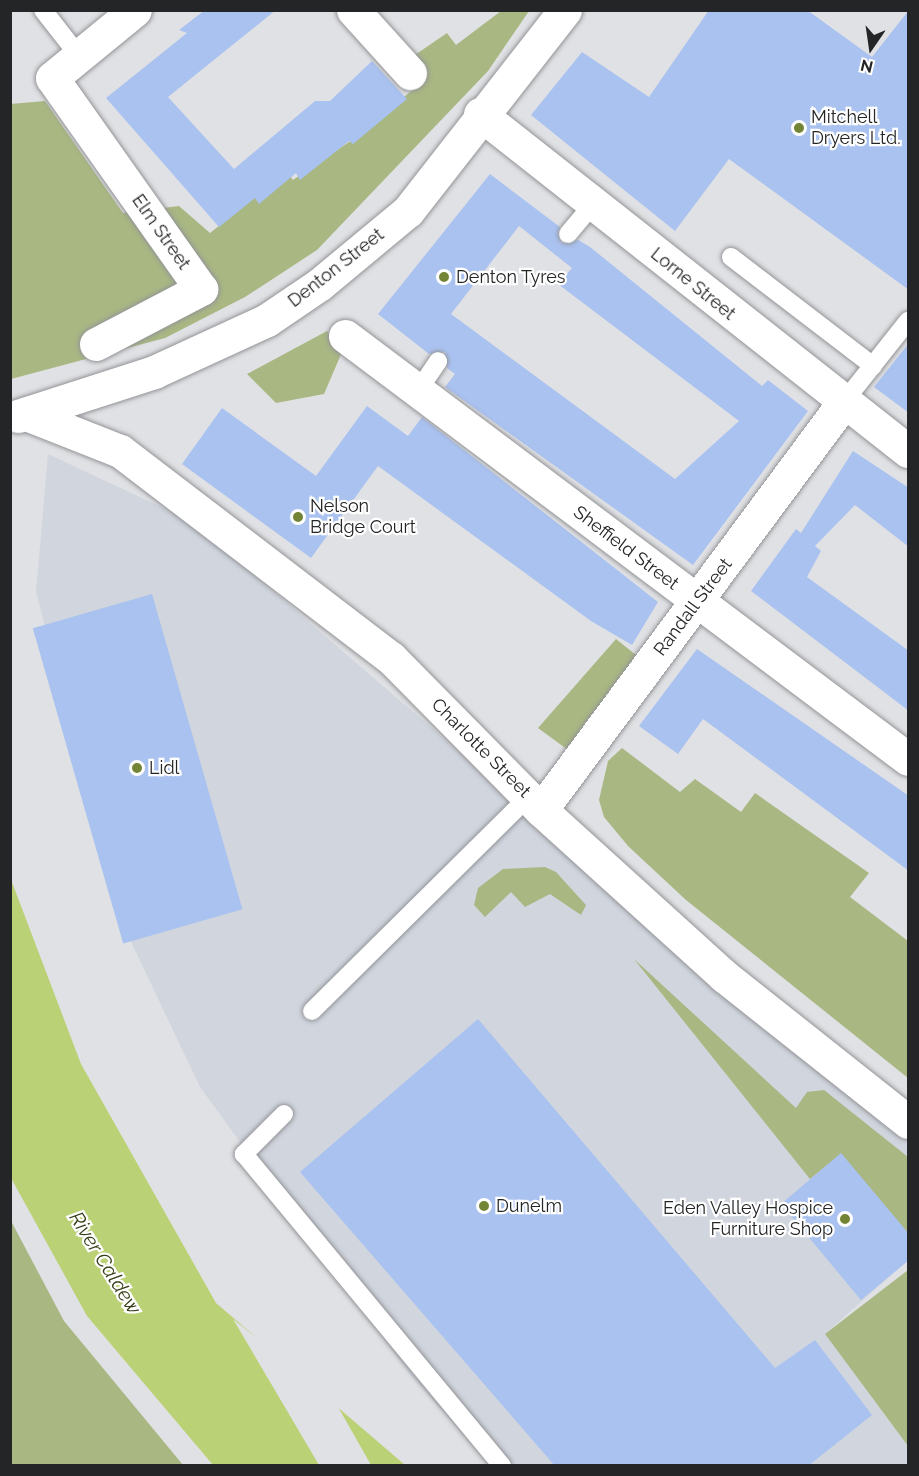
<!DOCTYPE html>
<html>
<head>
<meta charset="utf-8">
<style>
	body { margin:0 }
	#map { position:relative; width:919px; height:1476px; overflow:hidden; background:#e0e1e4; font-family:Raleway,sans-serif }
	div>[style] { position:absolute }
	.built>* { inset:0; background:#d0d5de }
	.green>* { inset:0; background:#a9b783 }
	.water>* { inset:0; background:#bbd176 }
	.pier>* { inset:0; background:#e0e1e4 }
	.building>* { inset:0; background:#aac2f0; transform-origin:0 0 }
	.roads { filter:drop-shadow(0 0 2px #939497) drop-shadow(0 0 2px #939497) }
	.lane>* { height:18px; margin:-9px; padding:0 9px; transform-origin:9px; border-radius:9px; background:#fff }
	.street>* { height:33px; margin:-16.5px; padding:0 16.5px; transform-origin:16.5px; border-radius:16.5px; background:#fff }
	.secondary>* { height:33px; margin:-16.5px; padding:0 16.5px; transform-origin:16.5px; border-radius:16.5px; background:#fff }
	.dots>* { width:16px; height:16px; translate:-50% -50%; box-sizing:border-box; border:3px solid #fff; border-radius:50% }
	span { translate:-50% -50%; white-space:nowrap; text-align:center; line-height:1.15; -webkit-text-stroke:4.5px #fff; paint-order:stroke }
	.poi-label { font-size:18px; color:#242526 }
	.left { translate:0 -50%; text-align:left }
	.right { translate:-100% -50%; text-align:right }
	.street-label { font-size:18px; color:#242526 }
	.water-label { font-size:20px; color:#363e18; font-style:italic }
	.frame { position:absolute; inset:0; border:12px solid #242526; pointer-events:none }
	.north { position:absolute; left:841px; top:18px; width:60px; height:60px; -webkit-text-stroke:4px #fff; paint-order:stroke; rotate:193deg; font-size:16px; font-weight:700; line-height:24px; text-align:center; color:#242526 }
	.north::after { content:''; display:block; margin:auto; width:21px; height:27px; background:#242526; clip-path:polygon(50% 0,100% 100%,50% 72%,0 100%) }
</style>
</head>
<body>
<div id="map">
	<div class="built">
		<i style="clip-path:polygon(48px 454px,193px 522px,908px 1139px,908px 1260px,825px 1334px,908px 1446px,908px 1465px,491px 1465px,410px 1375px,200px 1087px,123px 925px,36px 592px)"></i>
	</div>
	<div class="green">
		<i style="clip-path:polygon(501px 11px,529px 11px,488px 71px,317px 250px,245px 297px,165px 338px,11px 379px,10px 104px,45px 101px,123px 213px,179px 206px,210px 233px,287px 172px,293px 180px,349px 142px,421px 83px,409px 59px,447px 33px,456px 45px)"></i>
		<i style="clip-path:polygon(327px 331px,342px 352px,324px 394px,276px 403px,247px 374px)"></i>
		<i style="clip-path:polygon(616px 639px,641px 659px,568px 750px,538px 728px)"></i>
		<i style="clip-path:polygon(622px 748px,680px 792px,695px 779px,741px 812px,755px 793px,869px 873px,850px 897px,908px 941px,908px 1078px,686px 900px,628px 846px,604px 817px,599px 800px,608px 761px)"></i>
		<i style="clip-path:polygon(545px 867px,556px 872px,586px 905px,581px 915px,550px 894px,525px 907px,511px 892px,485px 917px,474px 905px,478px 888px,503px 869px)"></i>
		<i style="clip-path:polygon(634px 959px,796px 1108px,807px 1092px,824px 1090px,908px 1157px,908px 1234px,841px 1154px,810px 1179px)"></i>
		<i style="clip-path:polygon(10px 1219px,64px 1321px,183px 1465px,11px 1465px)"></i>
		<i style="clip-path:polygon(908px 1270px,908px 1446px,825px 1334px)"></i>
	</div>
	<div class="water">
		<i style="clip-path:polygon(10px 877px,81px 1064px,216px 1303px,405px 1465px,213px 1465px,87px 1316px,11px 1178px)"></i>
	</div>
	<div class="pier">
		<i style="clip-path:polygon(233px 1319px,333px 1398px,371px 1465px,319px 1465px)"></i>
	</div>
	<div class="building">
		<i style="clip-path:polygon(205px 10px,276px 10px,168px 97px,234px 169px,315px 101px,330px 101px,372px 61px,407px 99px,353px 144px,349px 141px,300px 180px,296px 173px,259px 204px,255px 198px,219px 227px,106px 98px,187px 33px,179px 30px)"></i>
		<i style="clip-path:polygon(709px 10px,807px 10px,872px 57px,909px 10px,909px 290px,729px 159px,675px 231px,531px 115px,582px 52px,649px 97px)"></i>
		<i style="clip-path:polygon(evenodd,490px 174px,560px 227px,561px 243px,578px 240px,590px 247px,762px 386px,768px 380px,808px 411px,693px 565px,445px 387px,455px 374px,447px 368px,445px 352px,429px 354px,378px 314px,490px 174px,519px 226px,572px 268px,558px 284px,739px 421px,675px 479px,451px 314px,519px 226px)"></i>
		<i style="clip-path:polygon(909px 343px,909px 413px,874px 387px)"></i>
		<i style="clip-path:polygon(367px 406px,408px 436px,422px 417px,658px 602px,632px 645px,591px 621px,378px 466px,311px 558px,182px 464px,222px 408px,316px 476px)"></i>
		<i style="clip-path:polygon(853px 451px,909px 488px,909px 547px,855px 505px,815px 546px,821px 551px,807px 577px,909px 651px,909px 711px,751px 591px,796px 529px,801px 533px)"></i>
		<i style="left:152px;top:594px;width:328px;height:124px;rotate:74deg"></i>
		<i style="clip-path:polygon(697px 649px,909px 796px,909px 871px,703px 719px,678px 754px,639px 726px)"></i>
		<i style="clip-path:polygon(478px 1019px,775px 1368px,815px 1340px,872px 1415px,808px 1466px,555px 1466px,300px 1172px)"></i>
		<i style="clip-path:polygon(841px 1153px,909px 1234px,909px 1260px,861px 1300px,781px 1204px)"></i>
	</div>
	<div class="roads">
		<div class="lane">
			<i style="left:43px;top:10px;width:58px;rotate:52deg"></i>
			<i style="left:568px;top:234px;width:39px;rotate:-50deg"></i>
			<i style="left:731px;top:257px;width:179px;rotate:37.5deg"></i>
			<i style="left:418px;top:391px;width:36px;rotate:-56deg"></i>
			<i style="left:843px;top:403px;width:105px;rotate:-51.6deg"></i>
			<i style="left:312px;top:1011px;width:305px;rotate:-44.7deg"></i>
			<i style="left:284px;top:1114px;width:57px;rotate:135deg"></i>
			<i style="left:244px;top:1154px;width:405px;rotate:50.4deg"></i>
		</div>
		<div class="street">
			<i style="left:353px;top:10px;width:85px;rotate:47.9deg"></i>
			<i style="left:480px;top:114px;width:545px;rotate:38.22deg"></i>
			<i style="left:345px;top:336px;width:704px;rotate:36.92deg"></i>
			<i style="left:96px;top:344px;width:119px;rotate:-27.6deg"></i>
			<i style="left:201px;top:289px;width:258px;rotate:-125.2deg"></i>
			<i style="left:52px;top:78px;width:107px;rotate:-39.3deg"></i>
			<i style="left:541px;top:810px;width:507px;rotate:-53.42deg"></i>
		</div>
		<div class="secondary">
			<i style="left:26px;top:414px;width:101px;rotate:21.5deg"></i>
			<i style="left:120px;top:451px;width:341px;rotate:37.4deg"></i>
			<i style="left:391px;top:658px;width:214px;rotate:45.4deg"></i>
			<i style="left:541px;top:810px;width:247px;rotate:42.2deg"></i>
			<i style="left:724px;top:976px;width:235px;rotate:38.4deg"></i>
			<i style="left:18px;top:416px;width:143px;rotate:-17.9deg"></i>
			<i style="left:154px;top:372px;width:124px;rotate:-24.7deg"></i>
			<i style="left:267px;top:320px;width:64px;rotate:-34.2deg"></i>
			<i style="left:320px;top:284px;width:114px;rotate:-39.7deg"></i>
			<i style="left:408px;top:211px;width:255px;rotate:-52deg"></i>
		</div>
	</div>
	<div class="dots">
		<i style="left:799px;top:128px;background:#738434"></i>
		<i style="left:444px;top:277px;background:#738434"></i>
		<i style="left:298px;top:517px;background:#738434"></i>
		<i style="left:137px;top:768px;background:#738434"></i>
		<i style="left:484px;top:1206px;background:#738434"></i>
		<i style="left:845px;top:1219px;background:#738434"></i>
	</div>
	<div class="poi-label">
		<span class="left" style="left:811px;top:128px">Mitchell<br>Dryers Ltd.</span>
		<span class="left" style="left:456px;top:277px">Denton Tyres</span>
		<span class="left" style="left:310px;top:517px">Nelson<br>Bridge Court</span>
		<span class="left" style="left:149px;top:768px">Lidl</span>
		<span class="left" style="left:496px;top:1206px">Dunelm</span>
		<span class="right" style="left:833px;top:1219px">Eden Valley Hospice<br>Furniture Shop</span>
	</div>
	<div class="street-label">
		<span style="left:161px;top:232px;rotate:55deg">Elm Street</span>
		<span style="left:336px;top:268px;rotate:-38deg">Denton Street</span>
		<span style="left:693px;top:284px;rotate:39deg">Lorne Street</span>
		<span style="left:626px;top:548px;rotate:37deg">Sheffield Street</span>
		<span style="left:693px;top:607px;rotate:-53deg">Randall Street</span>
		<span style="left:481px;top:748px;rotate:45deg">Charlotte Street</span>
	</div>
	<div class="water-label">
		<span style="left:105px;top:1263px;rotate:58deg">River Caldew</span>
	</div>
	<div class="frame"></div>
	<div class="north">N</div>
</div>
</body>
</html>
